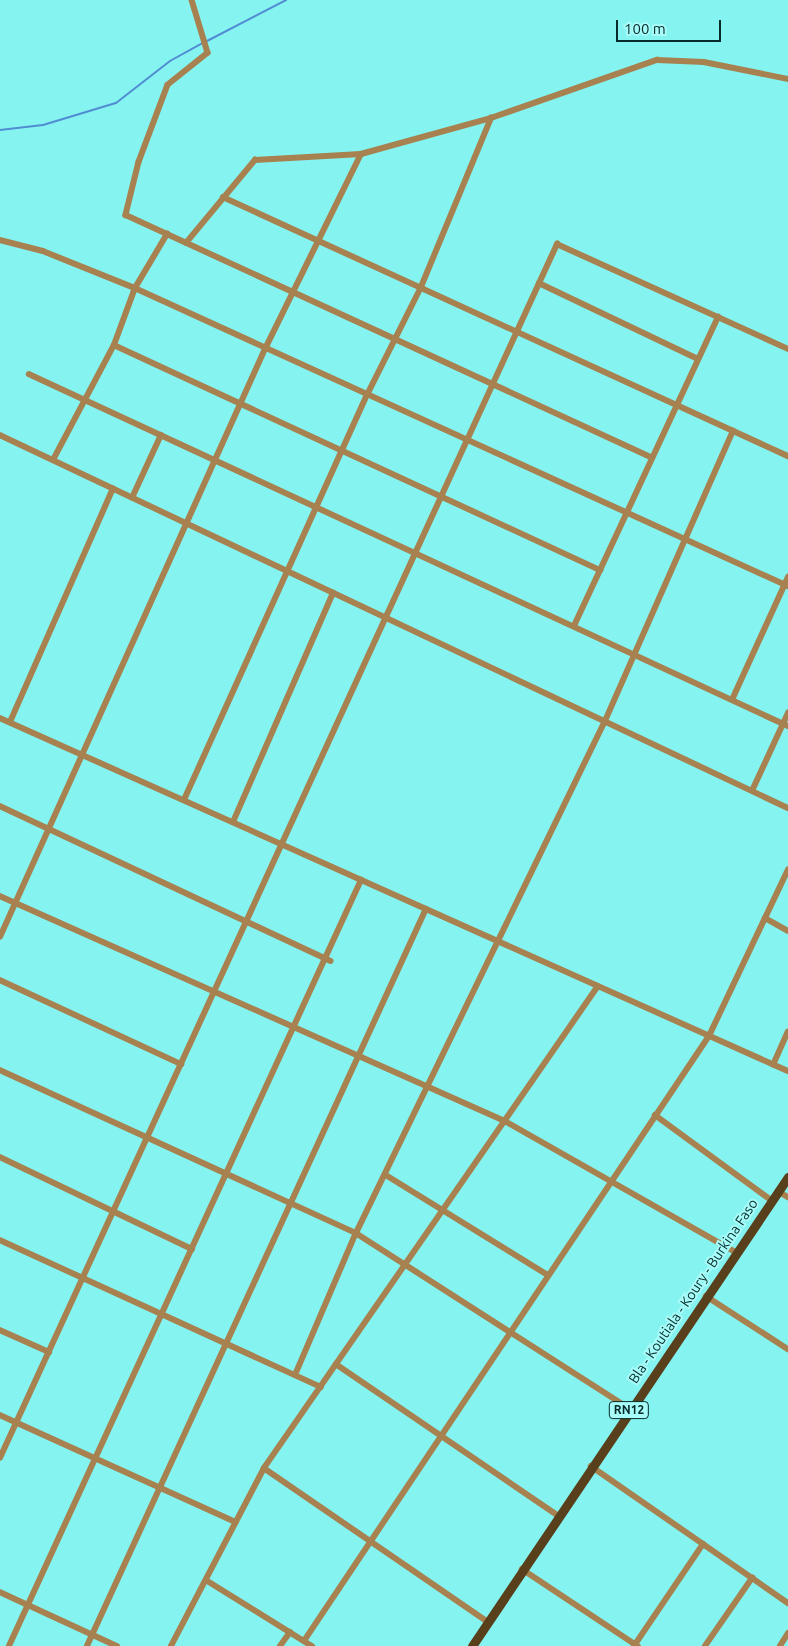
<!DOCTYPE html>
<html>
<head>
<meta charset="utf-8">
<style>
	body { margin:0 }
	#map { position:relative; width:788px; height:1646px; overflow:hidden; background:#85f3ef; font-family:Ubuntu,sans-serif }
	div>[style] { position:absolute }
	.stream>* { height:2px; margin:-1px; padding:0 1px; transform-origin:1px; border-radius:1px; background:#518dd2 }
	.minor>* { height:5.5px; margin:-2.75px; padding:0 2.75px; transform-origin:2.75px; border-radius:2.75px; background:#a7814f }
	.primary>* { height:9px; margin:-4.5px; padding:0 4.5px; transform-origin:4.5px; border-radius:4.5px; background:#59401c }
	span { translate:-50% -50%; white-space:nowrap; text-align:center; line-height:1.15; -webkit-text-stroke:4px #a8fcf9; paint-order:stroke }
	.shield-label span { padding:1px 4px; background:#a8fcf9; border:1px solid; border-radius:4px; -webkit-text-stroke-width:0 }
	.shield-label { font-size:12px; color:#052a29; font-weight:700 }
	.street-label { font-size:14px; color:#052a29 }
	.scale { position:absolute; left:616px; top:20px; width:105px; height:22px; box-sizing:border-box; border:2px solid #052a29; border-top:0; padding-left:6px; font-size:15px; line-height:18px; white-space:nowrap; color:#052a29; -webkit-text-stroke:4px #a8fcf9; paint-order:stroke }
</style>
</head>
<body>
<div id="map">
	<div class="stream">
		<i style="left:207px;top:41px;width:89px;rotate:-27.4deg"></i>
		<i style="left:0;top:130px;width:43px;rotate:-6.6deg"></i>
		<i style="left:43px;top:125px;width:76px;rotate:-16.8deg"></i>
		<i style="left:116px;top:103px;width:68px;rotate:-37.9deg"></i>
		<i style="left:170px;top:61px;width:38px;rotate:-29deg"></i>
	</div>
	<div class="minor">
		<i style="left:192px;top:0;width:55px;rotate:73.2deg"></i>
		<i style="left:208px;top:53px;width:51px;rotate:141.3deg"></i>
		<i style="left:168px;top:85px;width:82px;rotate:110.6deg"></i>
		<i style="left:139px;top:162px;width:55px;rotate:103.8deg"></i>
		<i style="left:126px;top:215px;width:578px;rotate:24.75deg"></i>
		<i style="left:223px;top:197px;width:622px;rotate:24.63deg"></i>
		<i style="left:0;top:240px;width:44px;rotate:14.3deg"></i>
		<i style="left:43px;top:251px;width:99px;rotate:21.9deg"></i>
		<i style="left:135px;top:288px;width:718px;rotate:24.53deg"></i>
		<i style="left:186px;top:243px;width:108px;rotate:-50.3deg"></i>
		<i style="left:255px;top:160px;width:106px;rotate:-3.2deg"></i>
		<i style="left:361px;top:154px;width:135px;rotate:-15.5deg"></i>
		<i style="left:491px;top:118px;width:176px;rotate:-19.3deg"></i>
		<i style="left:657px;top:60px;width:47px;rotate:2.4deg"></i>
		<i style="left:704px;top:62px;width:86px;rotate:11.4deg"></i>
		<i style="left:539px;top:283px;width:176px;rotate:25.5deg"></i>
		<i style="left:114px;top:345px;width:536px;rotate:24.84deg"></i>
		<i style="left:29px;top:374px;width:837px;rotate:24.88deg"></i>
		<i style="left:0;top:435px;width:872px;rotate:25.33deg"></i>
		<i style="left:53px;top:460px;width:130px;rotate:-62.1deg"></i>
		<i style="left:114px;top:345px;width:61px;rotate:-69.8deg"></i>
		<i style="left:135px;top:288px;width:63px;rotate:-59.3deg"></i>
		<i style="left:132px;top:498px;width:69px;rotate:-65.3deg"></i>
		<i style="left:574px;top:626px;width:341px;rotate:-65deg"></i>
		<i style="left:732px;top:700px;width:135px;rotate:-65.5deg"></i>
		<i style="left:0;top:718px;width:863px;rotate:24.13deg"></i>
		<i style="left:10px;top:722px;width:255px;rotate:-66.2deg"></i>
		<i style="left:752px;top:791px;width:86px;rotate:-65.2deg"></i>
		<i style="left:184px;top:800px;width:444px;rotate:-65.7deg"></i>
		<i style="left:367px;top:395px;width:121px;rotate:-63.4deg"></i>
		<i style="left:421px;top:287px;width:183px;rotate:-67.5deg"></i>
		<i style="left:0;top:806px;width:365px;rotate:25.1deg"></i>
		<i style="left:233px;top:822px;width:250px;rotate:-66.4deg"></i>
		<i style="left:0;top:896px;width:553px;rotate:24.02deg"></i>
		<i style="left:505px;top:1121px;width:266px;rotate:29.6deg"></i>
		<i style="left:765px;top:918px;width:26px;rotate:29deg"></i>
		<i style="left:0;top:937px;width:645px;rotate:-65.74deg"></i>
		<i style="left:265px;top:349px;width:217px;rotate:-63.8deg"></i>
		<i style="left:0;top:980px;width:200px;rotate:24.9deg"></i>
		<i style="left:773px;top:1065px;width:36px;rotate:-66deg"></i>
		<i style="left:0;top:1070px;width:392px;rotate:24.6deg"></i>
		<i style="left:356px;top:1233px;width:326px;rotate:32.7deg"></i>
		<i style="left:655px;top:1115px;width:144px;rotate:36.2deg"></i>
		<i style="left:0;top:1157px;width:213px;rotate:25.6deg"></i>
		<i style="left:386px;top:1175px;width:190px;rotate:31.7deg"></i>
		<i style="left:778px;top:1191px;width:12px;rotate:31deg"></i>
		<i style="left:0;top:1240px;width:353px;rotate:24.6deg"></i>
		<i style="left:706px;top:1296px;width:98px;rotate:32.9deg"></i>
		<i style="left:0;top:1330px;width:54px;rotate:24.2deg"></i>
		<i style="left:336px;top:1364px;width:268px;rotate:34.3deg"></i>
		<i style="left:295px;top:1375px;width:155px;rotate:-66.8deg"></i>
		<i style="left:356px;top:1233px;width:569px;rotate:-64.07deg"></i>
		<i style="left:605px;top:721px;width:317px;rotate:-66.2deg"></i>
		<i style="left:0;top:1415px;width:259px;rotate:24.4deg"></i>
		<i style="left:0;top:1458px;width:1336px;rotate:-65.35deg"></i>
		<i style="left:557px;top:244px;width:254px;rotate:24.4deg"></i>
		<i style="left:591px;top:1466px;width:240px;rotate:34.8deg"></i>
		<i style="left:264px;top:1468px;width:272px;rotate:34.5deg"></i>
		<i style="left:522px;top:1569px;width:139px;rotate:33.6deg"></i>
		<i style="left:206px;top:1580px;width:125px;rotate:31.9deg"></i>
		<i style="left:0;top:1592px;width:129px;rotate:24.8deg"></i>
		<i style="left:304px;top:1641px;width:728px;rotate:-56.2deg"></i>
		<i style="left:709px;top:1036px;width:184px;rotate:-64.6deg"></i>
		<i style="left:9px;top:1646px;width:843px;rotate:-65.32deg"></i>
		<i style="left:87px;top:1646px;width:811px;rotate:-65.3deg"></i>
		<i style="left:171px;top:1646px;width:201px;rotate:-62.4deg"></i>
		<i style="left:264px;top:1468px;width:586px;rotate:-55.28deg"></i>
		<i style="left:280px;top:1646px;width:17px;rotate:-54deg"></i>
		<i style="left:634px;top:1646px;width:123px;rotate:-55.9deg"></i>
		<i style="left:705px;top:1646px;width:83px;rotate:-55.3deg"></i>
		<i style="left:780px;top:1646px;width:15px;rotate:-58deg"></i>
	</div>
	<div class="primary">
		<i style="left:472px;top:1646px;width:566px;rotate:-56.03deg"></i>
	</div>
	<div class="shield-label">
		<span style="left:629px;top:1410px">RN12</span>
	</div>
	<div class="street-label">
		<span style="left:693px;top:1291px;rotate:-56deg">Bla - Koutiala - Koury - Burkina Faso</span>
	</div>
	<div class="scale">100 m</div>
</div>
</body>
</html>
